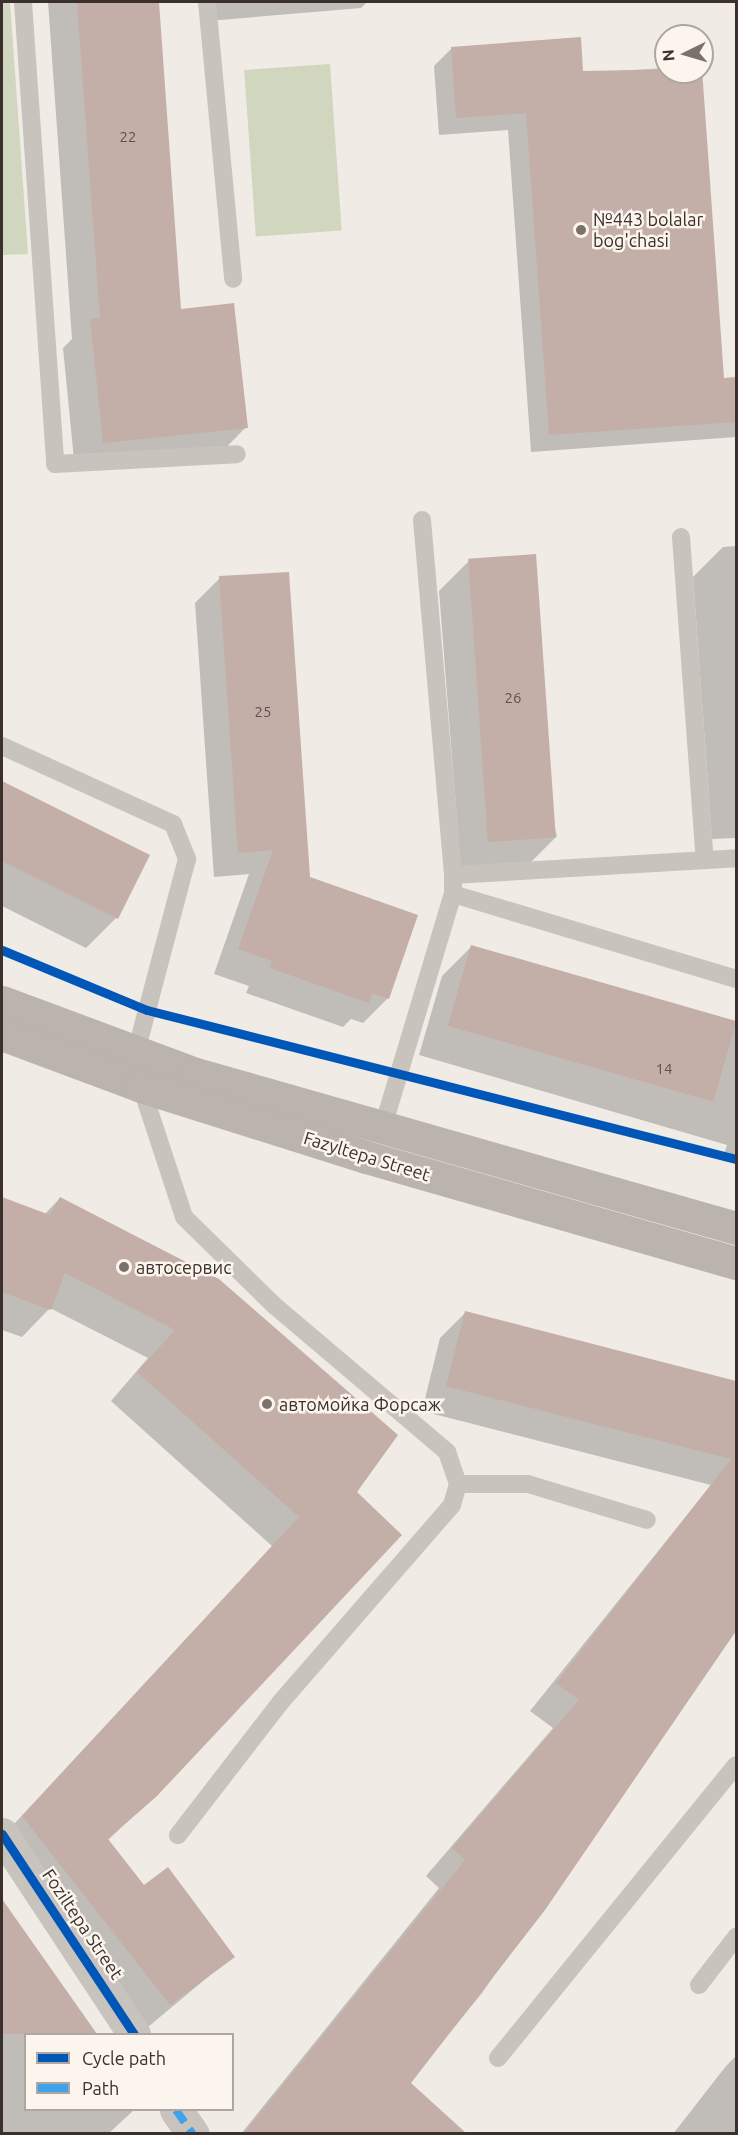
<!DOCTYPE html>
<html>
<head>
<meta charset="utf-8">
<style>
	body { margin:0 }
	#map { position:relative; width:738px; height:2135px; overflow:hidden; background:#f0ebe5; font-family:Ubuntu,sans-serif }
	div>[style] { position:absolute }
	.green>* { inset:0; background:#d1d6bf; transform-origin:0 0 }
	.shadow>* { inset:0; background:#0003 }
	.building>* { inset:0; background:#c3afa7; transform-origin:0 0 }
	.path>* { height:4px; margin-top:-2px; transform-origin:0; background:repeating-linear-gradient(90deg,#c2bbb6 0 3px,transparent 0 6px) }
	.service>* { height:18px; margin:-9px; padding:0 9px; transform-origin:9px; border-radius:9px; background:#c9c3be }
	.minor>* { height:33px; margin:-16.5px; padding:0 16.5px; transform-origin:16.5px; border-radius:16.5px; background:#c9c3be }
	.secondary>* { height:33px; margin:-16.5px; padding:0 16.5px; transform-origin:16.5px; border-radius:16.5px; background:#bab3ae }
	.quiet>* { height:8px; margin-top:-4px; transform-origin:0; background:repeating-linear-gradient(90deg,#3fa3eb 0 15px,transparent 0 23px) }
	.cycleway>* { height:9px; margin:-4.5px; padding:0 4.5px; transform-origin:4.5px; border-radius:4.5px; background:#0057b8 }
	.dots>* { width:16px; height:16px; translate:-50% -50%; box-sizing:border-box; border:3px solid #fbf5ee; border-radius:50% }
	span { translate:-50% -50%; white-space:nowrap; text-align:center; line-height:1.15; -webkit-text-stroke:5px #fbf5ee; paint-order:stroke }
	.number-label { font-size:15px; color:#5d504a }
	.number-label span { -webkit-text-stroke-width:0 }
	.poi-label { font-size:18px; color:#3b302b }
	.left { translate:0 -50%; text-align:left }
	.street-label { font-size:18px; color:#3b302b }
	.frame { position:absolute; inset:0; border:3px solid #3b302b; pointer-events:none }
	.legend { position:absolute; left:24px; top:2033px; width:210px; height:78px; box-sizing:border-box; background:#fbf5ee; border:2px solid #aea6a0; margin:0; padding:8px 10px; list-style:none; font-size:18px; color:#3b302b }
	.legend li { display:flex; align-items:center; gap:12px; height:30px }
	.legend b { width:30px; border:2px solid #aea6a0 }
	.north { position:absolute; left:654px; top:24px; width:60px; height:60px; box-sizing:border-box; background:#fbf5ee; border:2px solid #aea6a0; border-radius:50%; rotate:265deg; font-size:16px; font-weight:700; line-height:24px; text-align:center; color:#3b302b }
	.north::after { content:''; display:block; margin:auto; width:21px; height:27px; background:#7a716c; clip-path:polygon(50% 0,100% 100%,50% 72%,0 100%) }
</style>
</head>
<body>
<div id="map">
	<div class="green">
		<i style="clip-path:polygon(2px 2px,10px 2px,28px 254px,2px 255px)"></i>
		<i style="left:330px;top:64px;width:167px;height:86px;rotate:86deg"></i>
	</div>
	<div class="shadow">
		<i style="clip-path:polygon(48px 2px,158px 2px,180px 311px,246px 427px,218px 456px,75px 470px,63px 348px,72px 339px)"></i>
		<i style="clip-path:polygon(207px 2px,367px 2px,361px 8px,208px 21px)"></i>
		<i style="clip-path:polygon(452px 48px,582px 73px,666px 68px,723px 379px,736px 378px,736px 437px,531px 452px,508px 130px,439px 135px,434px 66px)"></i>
		<i style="clip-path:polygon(736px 546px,736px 838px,712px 839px,693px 577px,723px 547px)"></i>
		<i style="clip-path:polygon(469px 561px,557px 836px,527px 866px,461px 872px,439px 591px)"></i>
		<i style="clip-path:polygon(220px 578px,309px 878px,388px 998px,363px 1023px,351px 1019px,343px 1027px,246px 993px,249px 986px,214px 974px,249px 874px,214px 877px,195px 603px)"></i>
		<i style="clip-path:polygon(2px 782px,148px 856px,116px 918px,86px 948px,2px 906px)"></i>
		<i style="clip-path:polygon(471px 947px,736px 1025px,736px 1157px,724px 1154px,727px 1145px,419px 1055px,442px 976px)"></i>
		<i style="clip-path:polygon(60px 1198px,355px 1492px,155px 1795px,107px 1841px,144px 1887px,233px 1956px,142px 2032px,2px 1837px,272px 1546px,111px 1401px,148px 1358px,50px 1308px,22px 1337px,2px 1330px,2px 1199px,44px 1215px)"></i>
		<i style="clip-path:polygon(465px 1313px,736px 1383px,736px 1491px,721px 1487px,736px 1500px,736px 1629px,482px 1993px,409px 2083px,464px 2134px,241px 2134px,439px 1888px,426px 1876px,553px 1728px,530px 1711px,711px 1485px,422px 1411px,440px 1338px)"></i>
		<i style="clip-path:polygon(2px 1906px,94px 2034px,26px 2034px,26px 2110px,134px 2110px,108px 2134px,2px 2134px)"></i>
		<i style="clip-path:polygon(736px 2056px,736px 2134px,673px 2134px,726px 2066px)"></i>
	</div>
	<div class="building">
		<i style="clip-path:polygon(77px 2px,159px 2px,181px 309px,234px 303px,248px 428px,103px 443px,90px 319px,100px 318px)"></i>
		<i style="clip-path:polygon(581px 37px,583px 71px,702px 69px,724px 378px,736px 377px,736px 422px,549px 435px,526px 113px,456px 118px,451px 47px)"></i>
		<i style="left:536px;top:554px;width:284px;height:68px;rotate:86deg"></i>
		<i style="clip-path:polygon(289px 572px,310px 877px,418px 915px,389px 999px,372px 993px,369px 1003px,270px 968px,272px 961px,238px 949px,273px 850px,238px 853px,219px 576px)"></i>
		<i style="clip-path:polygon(2px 781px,150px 855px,118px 919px,2px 861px)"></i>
		<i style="left:471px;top:945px;width:276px;height:84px;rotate:16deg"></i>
		<i style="clip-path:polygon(2px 1197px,50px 1215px,60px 1197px,219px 1279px,398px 1435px,357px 1492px,402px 1535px,157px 1796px,108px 1839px,144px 1885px,168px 1867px,235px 1957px,170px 2005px,22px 1816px,299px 1517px,137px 1372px,175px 1330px,65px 1273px,51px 1310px,2px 1292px)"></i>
		<i style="clip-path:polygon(465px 1311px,736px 1381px,736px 1631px,545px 1910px,411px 2083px,466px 2133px,244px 2133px,465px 1860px,452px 1848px,579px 1700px,556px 1683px,731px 1459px,446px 1386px)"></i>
		<i style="clip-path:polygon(2px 1899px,97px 2034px,2px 2034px)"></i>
	</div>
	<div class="path">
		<i style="left:2px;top:950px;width:128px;rotate:22.6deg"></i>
		<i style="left:173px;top:1017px;width:205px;rotate:14.7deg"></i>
		<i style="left:425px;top:1083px;width:320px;rotate:13.7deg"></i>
	</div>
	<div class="service">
		<i style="left:23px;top:2px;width:463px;rotate:86deg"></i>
		<i style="left:55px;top:464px;width:182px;rotate:-3.1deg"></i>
		<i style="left:207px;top:2px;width:278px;rotate:84.6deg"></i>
		<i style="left:422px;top:520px;width:356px;rotate:85deg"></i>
		<i style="left:681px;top:537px;width:324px;rotate:85.8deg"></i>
		<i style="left:2px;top:746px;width:188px;rotate:24.5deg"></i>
		<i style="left:173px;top:824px;width:38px;rotate:68deg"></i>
		<i style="left:187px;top:859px;width:200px;rotate:104.8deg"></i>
		<i style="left:453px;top:894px;width:295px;rotate:16.7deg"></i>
		<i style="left:141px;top:1086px;width:138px;rotate:71.8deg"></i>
		<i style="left:184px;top:1217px;width:127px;rotate:44.4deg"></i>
		<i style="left:275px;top:1306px;width:226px;rotate:40.3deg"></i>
		<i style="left:447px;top:1452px;width:34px;rotate:71deg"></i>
		<i style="left:458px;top:1484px;width:22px;rotate:106deg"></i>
		<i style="left:452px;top:1505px;width:262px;rotate:131deg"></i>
		<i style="left:280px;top:1703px;width:167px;rotate:127.7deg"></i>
		<i style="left:382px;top:1130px;width:246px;rotate:-73.3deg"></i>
		<i style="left:453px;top:894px;width:19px;rotate:-90deg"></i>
		<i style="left:453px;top:875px;width:284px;rotate:-3.4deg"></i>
		<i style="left:458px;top:1484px;width:70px"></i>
		<i style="left:528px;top:1484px;width:124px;rotate:16.8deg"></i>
		<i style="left:699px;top:1985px;width:61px;rotate:-52.4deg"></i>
		<i style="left:498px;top:2058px;width:377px;rotate:-50.9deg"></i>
	</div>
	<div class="minor">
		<i style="left:2px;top:1834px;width:240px;rotate:56.6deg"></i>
		<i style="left:176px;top:2110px;width:29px;rotate:55deg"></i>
	</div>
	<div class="secondary">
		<i style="left:2px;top:1002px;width:207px;rotate:20.4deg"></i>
		<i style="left:196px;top:1074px;width:562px;rotate:15.92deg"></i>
		<i style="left:2px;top:1034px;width:148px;rotate:20.5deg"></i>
		<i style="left:141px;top:1086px;width:236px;rotate:17.5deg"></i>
		<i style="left:366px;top:1157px;width:385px;rotate:16deg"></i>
	</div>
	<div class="quiet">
		<i style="left:176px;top:2110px;width:29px;rotate:55deg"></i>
	</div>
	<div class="cycleway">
		<i style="left:2px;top:950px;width:157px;rotate:22.5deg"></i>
		<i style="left:147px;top:1010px;width:608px;rotate:14.2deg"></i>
		<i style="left:2px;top:1834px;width:240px;rotate:56.6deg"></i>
	</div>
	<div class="dots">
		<i style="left:581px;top:230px;background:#7a716c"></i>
		<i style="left:124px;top:1267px;background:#7a716c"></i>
		<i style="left:267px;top:1404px;background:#7a716c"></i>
	</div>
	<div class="number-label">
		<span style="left:128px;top:137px">22</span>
		<span style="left:513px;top:698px">26</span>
		<span style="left:263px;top:712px">25</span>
		<span style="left:664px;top:1069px">14</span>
	</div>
	<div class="poi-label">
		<span class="left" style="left:593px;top:230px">№443 bolalar<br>bog'chasi</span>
		<span class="left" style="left:136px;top:1267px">автосервис</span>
		<span class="left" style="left:279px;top:1404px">автомойка Форсаж</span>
	</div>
	<div class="street-label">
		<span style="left:367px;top:1156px;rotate:17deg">Fazyltepa Street</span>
		<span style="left:83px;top:1924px;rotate:56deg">Foziltepa Street</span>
	</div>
	<div class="frame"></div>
	<ul class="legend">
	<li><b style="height:8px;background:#0057b8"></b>Cycle path</li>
	<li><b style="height:8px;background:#3fa3eb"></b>Path</li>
	</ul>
	<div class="north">N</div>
</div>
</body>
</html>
